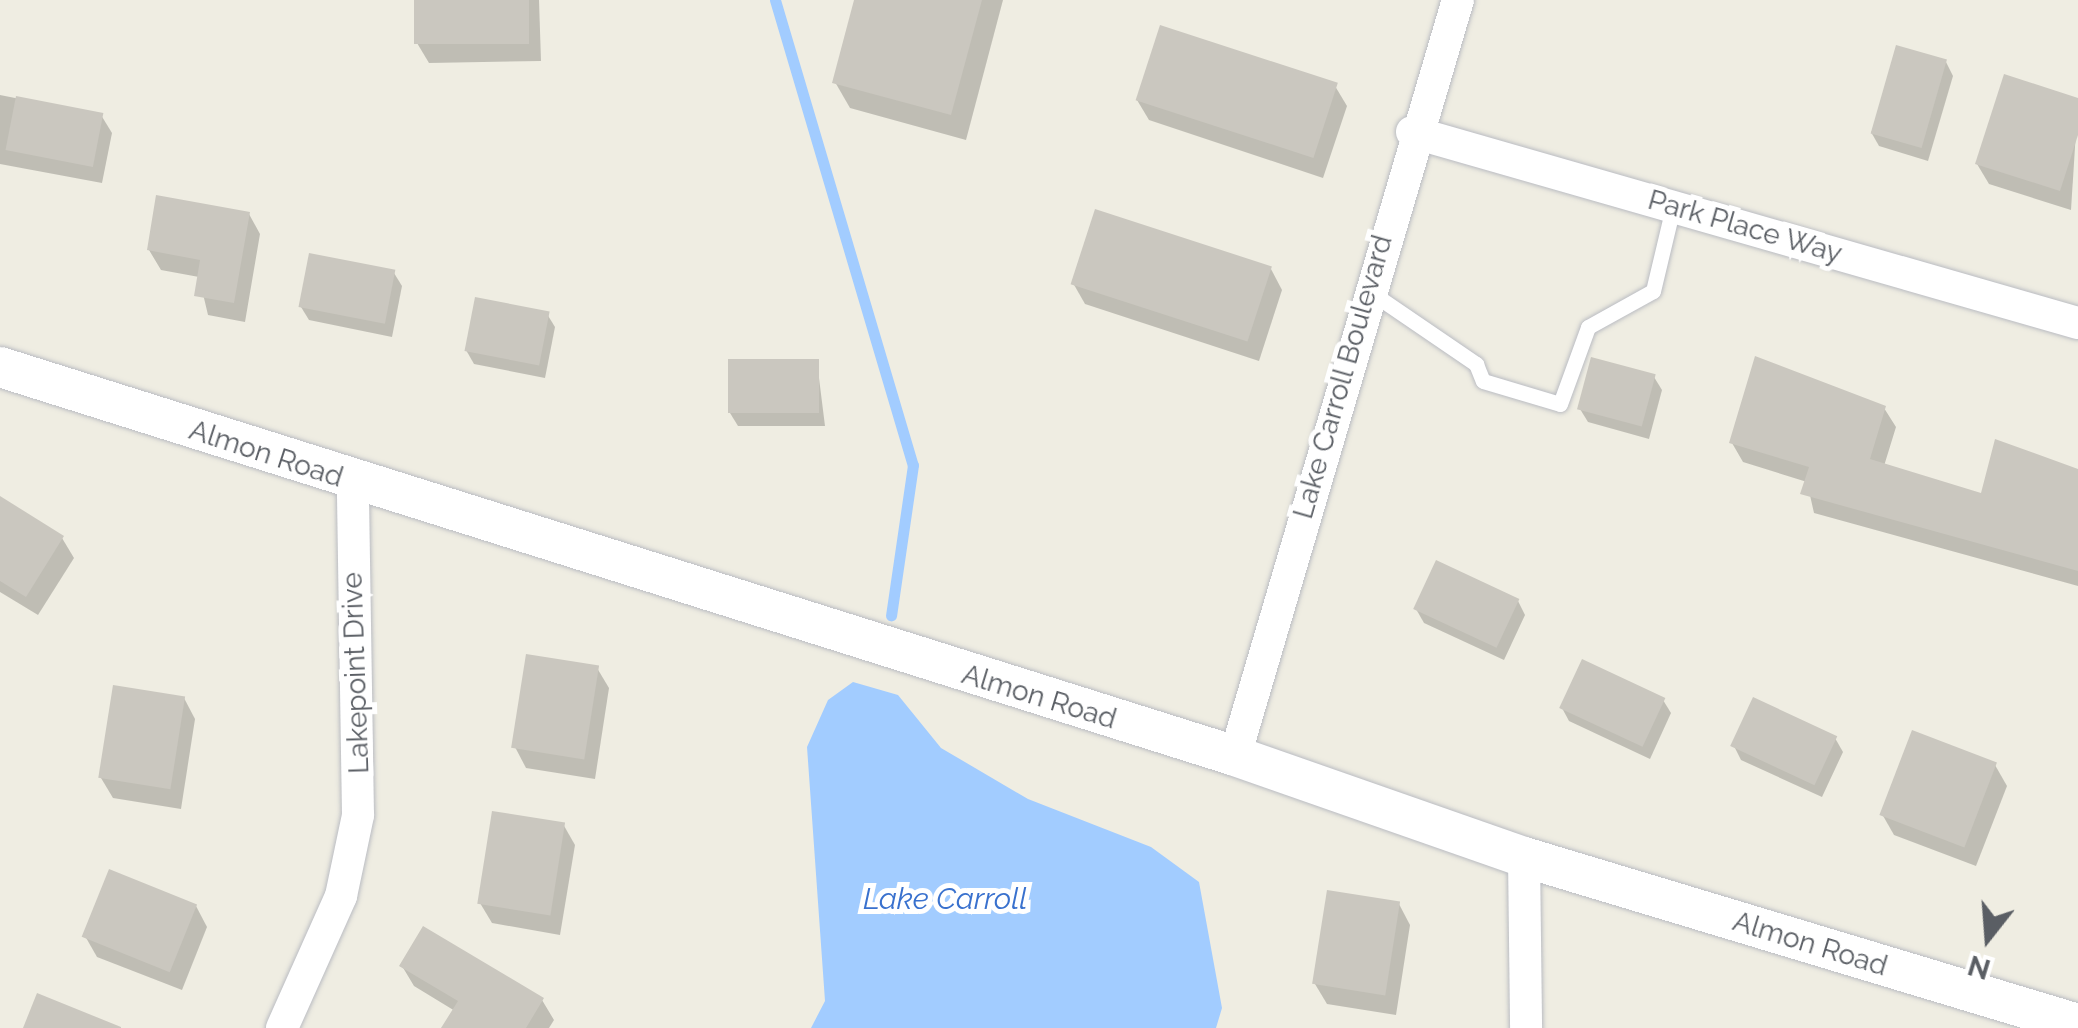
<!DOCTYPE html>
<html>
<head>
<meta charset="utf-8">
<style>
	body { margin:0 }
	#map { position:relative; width:2078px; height:1028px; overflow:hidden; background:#efede2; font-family:Raleway,sans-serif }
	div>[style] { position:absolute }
	.water>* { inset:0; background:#a2ccff }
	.shadow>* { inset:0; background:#0003 }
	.stream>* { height:11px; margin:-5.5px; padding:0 5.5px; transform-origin:5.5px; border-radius:5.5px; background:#a2ccff }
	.building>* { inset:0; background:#cac7bf; transform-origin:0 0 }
	.roads { filter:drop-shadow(0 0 2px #babcc2) drop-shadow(0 0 2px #babcc2) }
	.service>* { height:15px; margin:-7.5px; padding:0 7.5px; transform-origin:7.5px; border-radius:7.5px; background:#fff }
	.minor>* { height:32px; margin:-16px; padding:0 16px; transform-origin:16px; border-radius:16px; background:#fff }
	.tertiary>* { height:40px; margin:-20px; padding:0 20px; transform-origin:20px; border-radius:20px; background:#fff }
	span { translate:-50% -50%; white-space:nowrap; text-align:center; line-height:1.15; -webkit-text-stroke:10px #fff; paint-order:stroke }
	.street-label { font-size:28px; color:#5a5e64 }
	.water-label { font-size:30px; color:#3971ce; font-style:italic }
	.north { position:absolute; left:1938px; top:888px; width:100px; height:100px; -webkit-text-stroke:8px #fff; paint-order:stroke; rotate:197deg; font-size:28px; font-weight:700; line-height:40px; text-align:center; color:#5a5e64 }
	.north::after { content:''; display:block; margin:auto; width:35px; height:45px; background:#5a5e64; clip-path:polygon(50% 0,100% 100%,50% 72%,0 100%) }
</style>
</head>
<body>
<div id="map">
	<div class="water">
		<i style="clip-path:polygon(853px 682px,898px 695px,941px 748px,1028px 799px,1151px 847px,1199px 882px,1222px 1008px,1216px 1028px,811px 1028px,825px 1001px,807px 747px,828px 700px)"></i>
	</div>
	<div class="shadow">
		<i style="clip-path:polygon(471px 0,539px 0,541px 61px,429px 63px,417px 43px)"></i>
		<i style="clip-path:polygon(857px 0,1003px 0,966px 140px,850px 108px,835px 82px)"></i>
		<i style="clip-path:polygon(1946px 62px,1953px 76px,1928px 161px,1879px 146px,1871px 132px)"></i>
		<i style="clip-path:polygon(1335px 86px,1347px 106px,1323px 178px,1149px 120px,1137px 100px)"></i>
		<i style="clip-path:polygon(0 95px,101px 115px,112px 133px,102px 183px,0 164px)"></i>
		<i style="clip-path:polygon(2078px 100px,2071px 210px,1989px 184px,1977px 164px)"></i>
		<i style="clip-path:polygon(249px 214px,260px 234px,245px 322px,208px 315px,199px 277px,161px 270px,149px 250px)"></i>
		<i style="clip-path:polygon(1271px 269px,1282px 290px,1259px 361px,1085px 304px,1073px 283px)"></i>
		<i style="clip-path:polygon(394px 273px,402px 286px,392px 337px,309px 320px,301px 307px)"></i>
		<i style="clip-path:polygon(547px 314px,555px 327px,545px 378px,474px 364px,466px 350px)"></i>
		<i style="clip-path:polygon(817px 362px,825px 426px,738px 426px,730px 413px)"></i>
		<i style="clip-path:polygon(1654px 377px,1662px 390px,1649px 439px,1588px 422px,1580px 409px)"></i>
		<i style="clip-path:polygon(1884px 408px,1896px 427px,1884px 466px,1983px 497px,2078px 472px,2078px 586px,1814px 513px,1807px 482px,1743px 462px,1732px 443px)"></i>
		<i style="clip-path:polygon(0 499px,62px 538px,74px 558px,38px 615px,0 592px)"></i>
		<i style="clip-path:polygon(1518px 601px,1525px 615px,1504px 660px,1424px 623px,1416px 609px)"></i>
		<i style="clip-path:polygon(597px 668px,609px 688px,595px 779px,526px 768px,515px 747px)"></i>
		<i style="clip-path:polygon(184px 698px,195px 719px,181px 809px,113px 798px,101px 778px)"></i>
		<i style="clip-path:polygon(1663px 700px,1671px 713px,1650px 759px,1569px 721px,1562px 708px)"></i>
		<i style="clip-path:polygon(1835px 738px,1843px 752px,1822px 797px,1741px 760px,1734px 746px)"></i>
		<i style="clip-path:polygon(1995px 765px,2007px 786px,1976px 866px,1894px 835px,1882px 814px)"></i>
		<i style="clip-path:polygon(563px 824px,575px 845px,560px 935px,492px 923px,480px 903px)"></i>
		<i style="clip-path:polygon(1399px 904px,1410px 925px,1396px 1015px,1327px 1004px,1315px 984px)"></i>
		<i style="clip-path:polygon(196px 906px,207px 927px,182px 990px,97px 957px,85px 936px)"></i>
		<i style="clip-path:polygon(402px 966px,542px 1000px,554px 1020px,549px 1028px,444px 1028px,455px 1011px,414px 986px)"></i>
	</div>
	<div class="stream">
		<i style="left:775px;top:0;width:485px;rotate:73.5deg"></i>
		<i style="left:913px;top:465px;width:152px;rotate:98.3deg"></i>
	</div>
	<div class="building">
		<i style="left:414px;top:0;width:115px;height:44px"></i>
		<i style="clip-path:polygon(854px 0,982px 0,951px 115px,832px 83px)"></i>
		<i style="left:1160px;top:25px;width:187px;height:79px;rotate:18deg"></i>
		<i style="left:1896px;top:45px;width:53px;height:92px;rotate:16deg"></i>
		<i style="clip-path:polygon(2004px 74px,2078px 98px,2078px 135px,2060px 191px,1975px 164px)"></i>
		<i style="left:16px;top:96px;width:89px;height:55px;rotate:11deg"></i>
		<i style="clip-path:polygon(156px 195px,250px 212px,234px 303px,194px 296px,200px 260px,147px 250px)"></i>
		<i style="left:1095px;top:209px;width:186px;height:79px;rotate:18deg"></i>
		<i style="left:309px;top:253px;width:88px;height:55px;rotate:11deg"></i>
		<i style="left:475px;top:297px;width:76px;height:55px;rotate:11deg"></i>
		<i style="clip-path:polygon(1755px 356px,1886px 406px,1870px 459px,1981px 493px,1995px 439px,2078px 469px,2078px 571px,1800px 494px,1809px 467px,1729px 443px)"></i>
		<i style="left:1591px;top:357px;width:67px;height:54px;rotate:15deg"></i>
		<i style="left:728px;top:359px;width:91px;height:54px"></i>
		<i style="clip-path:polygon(0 496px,64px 536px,26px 597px,0 581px)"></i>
		<i style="left:1436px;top:560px;width:92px;height:54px;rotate:25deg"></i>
		<i style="left:526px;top:654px;width:74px;height:95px;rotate:9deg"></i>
		<i style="left:1582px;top:659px;width:92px;height:54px;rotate:25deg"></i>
		<i style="left:113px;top:685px;width:73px;height:94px;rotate:9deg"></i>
		<i style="left:1753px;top:697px;width:93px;height:54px;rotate:25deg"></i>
		<i style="left:1912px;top:730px;width:91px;height:91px;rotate:21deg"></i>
		<i style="left:492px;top:811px;width:74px;height:94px;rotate:9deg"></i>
		<i style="left:109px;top:869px;width:95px;height:73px;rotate:22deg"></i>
		<i style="left:1327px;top:890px;width:74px;height:95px;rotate:9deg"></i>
		<i style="clip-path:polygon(423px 926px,544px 998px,526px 1028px,441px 1028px,458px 1001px,399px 966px)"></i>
		<i style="clip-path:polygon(37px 993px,121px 1027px,121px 1028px,23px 1028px)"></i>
	</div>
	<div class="roads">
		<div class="service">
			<i style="left:1369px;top:291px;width:130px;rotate:34.3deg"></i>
			<i style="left:1476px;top:364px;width:18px;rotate:68deg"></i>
			<i style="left:1483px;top:381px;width:80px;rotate:16.6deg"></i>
			<i style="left:1560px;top:404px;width:82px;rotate:-70deg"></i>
			<i style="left:1588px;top:327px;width:74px;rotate:-29deg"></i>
			<i style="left:1653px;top:291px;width:86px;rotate:-76.6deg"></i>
		</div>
		<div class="minor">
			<i style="left:1412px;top:132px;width:693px;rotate:16deg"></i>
			<i style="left:1235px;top:756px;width:788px;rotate:-73.57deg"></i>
			<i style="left:1524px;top:857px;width:171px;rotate:89.3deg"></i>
			<i style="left:282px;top:1028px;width:145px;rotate:-65.9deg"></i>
			<i style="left:341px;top:896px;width:83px;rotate:-78.1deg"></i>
			<i style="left:358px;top:815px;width:332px;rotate:-90.9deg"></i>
		</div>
		<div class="tertiary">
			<i style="left:0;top:367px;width:1295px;rotate:17.48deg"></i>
			<i style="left:1235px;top:756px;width:306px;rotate:19.3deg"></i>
			<i style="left:1524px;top:857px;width:579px;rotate:16.78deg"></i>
		</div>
	</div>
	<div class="street-label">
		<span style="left:1745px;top:227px;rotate:16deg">Park Place Way</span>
		<span style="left:1343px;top:377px;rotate:-74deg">Lake Carroll Boulevard</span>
		<span style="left:266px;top:454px;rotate:18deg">Almon Road</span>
		<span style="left:356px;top:673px;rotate:-92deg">Lakepoint Drive</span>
		<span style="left:1039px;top:697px;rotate:17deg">Almon Road</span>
		<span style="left:1810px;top:944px;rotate:17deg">Almon Road</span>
	</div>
	<div class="water-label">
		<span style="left:945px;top:899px">Lake Carroll</span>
	</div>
	<div class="north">N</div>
</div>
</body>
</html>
